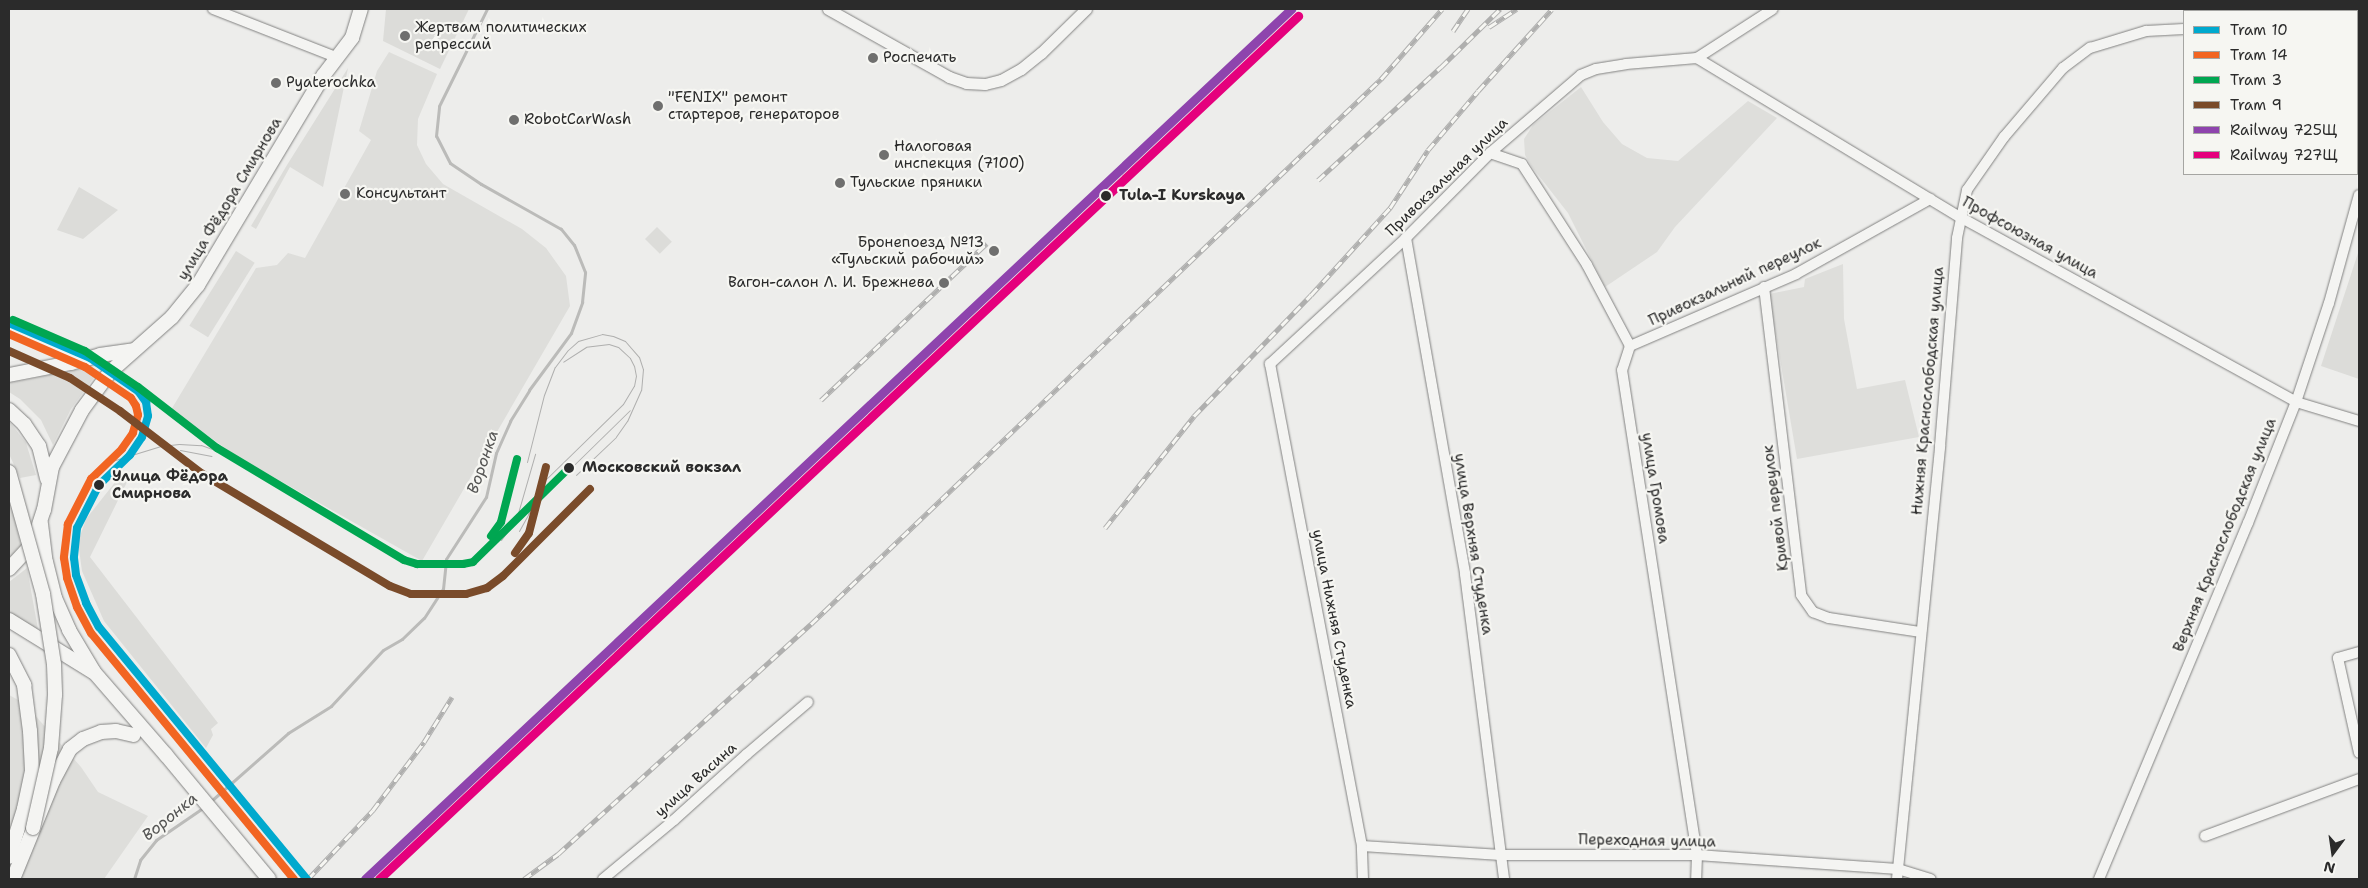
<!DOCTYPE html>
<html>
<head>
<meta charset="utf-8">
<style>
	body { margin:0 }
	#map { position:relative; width:2368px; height:888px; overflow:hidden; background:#ededeb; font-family:"Shantell Sans",sans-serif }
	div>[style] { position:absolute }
	.built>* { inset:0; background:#dededb }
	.green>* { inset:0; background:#dcdcd9; transform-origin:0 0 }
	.stream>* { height:3px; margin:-1.5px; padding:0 1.5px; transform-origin:1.5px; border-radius:1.5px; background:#bbbbb9 }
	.roads { filter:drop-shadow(0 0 1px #828281) drop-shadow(0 0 1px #828281) }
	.minor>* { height:10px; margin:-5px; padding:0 5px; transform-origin:5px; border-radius:5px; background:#f4f4f2 }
	.tertiary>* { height:11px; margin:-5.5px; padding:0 5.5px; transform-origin:5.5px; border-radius:5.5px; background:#f4f4f2 }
	.secondary>* { height:14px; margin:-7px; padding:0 7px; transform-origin:7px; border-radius:7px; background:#f4f4f2 }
	.tram>* { height:1px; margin:-0.5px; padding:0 0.5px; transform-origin:0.5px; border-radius:0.5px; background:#afafae }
	.rail>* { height:5px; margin-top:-2.5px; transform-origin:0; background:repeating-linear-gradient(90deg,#f6f6f2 0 9px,#afafae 0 18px); box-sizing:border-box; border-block:1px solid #afafae }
	.bridges { filter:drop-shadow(0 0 1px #828281) drop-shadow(0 0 1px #828281) }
	.secondary-bridge>* { height:14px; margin:-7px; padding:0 7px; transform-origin:7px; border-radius:7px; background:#f4f4f2 }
	.rail-1>* { height:9px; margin:-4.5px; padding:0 4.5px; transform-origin:4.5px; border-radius:4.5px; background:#8e44ad }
	.rail-2>* { height:9px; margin:-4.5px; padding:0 4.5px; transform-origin:4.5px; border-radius:4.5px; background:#e5007d }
	.tram-1>* { height:8px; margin:-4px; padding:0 4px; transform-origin:4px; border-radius:4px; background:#00a9ce }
	.tram-2>* { height:8px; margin:-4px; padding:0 4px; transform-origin:4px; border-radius:4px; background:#f26522 }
	.tram-3>* { height:8px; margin:-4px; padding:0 4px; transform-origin:4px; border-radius:4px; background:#00a651 }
	.tram-4>* { height:8px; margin:-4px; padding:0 4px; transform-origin:4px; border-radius:4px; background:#7a4b2a }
	.dots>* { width:14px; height:14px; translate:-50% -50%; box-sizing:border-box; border:2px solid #f6f6f2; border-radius:50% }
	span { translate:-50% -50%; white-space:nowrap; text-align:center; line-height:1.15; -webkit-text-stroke:4.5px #f6f6f2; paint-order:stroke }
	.poi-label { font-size:15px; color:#2b2b2b }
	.left { translate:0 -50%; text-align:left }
	.right { translate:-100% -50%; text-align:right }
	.street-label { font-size:15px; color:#2b2b2b }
	.stop-label { font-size:15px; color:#2b2b2b; font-weight:700 }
	.water-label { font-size:16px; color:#565655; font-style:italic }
	.frame { position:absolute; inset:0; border:10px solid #2b2b2b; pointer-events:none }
	.legend { position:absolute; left:2183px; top:10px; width:175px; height:165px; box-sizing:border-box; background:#f6f6f2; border:1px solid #a5a5a2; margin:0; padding:6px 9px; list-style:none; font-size:15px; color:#2b2b2b }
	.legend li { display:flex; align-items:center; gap:10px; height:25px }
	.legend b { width:25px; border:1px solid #a5a5a2 }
	.north { position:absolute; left:2308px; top:828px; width:50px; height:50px; -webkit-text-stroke:4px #f6f6f2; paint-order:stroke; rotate:194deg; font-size:14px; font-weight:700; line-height:20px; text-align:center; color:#2b2b2b }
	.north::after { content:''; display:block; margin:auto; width:18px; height:22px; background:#2b2b2b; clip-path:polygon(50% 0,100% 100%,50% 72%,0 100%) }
</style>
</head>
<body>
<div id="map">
	<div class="built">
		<i style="clip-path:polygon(389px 52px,437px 74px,418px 119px,417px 145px,426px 164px,443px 184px,522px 229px,546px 248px,566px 276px,570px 306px,422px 561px,238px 457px,171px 410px,256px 268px,277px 265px,288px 253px,305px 258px,371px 140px,359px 131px,377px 71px)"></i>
		<i style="clip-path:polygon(1581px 87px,1603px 122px,1622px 144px,1647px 158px,1678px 161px,1748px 101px,1777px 118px,1675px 227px,1657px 252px,1605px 287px,1568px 213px,1532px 167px,1525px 155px,1524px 139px,1533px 125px)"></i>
		<i style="clip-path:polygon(1843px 264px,1844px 319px,1857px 389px,1905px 380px,1919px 437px,1797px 459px,1769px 294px,1804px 287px,1805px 279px)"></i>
		<i style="clip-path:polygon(9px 695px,24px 703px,81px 767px,98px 792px,148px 816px,104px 879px,24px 879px,13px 875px,9px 877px)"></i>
	</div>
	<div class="green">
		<i style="clip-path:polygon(386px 9px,469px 9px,440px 69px,383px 41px)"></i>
		<i style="clip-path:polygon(348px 68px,323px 187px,290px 167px,256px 229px,251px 226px,287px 165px)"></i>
		<i style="clip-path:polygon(79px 187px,118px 210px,83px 239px,57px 230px)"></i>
		<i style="left:657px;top:227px;width:21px;height:17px;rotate:45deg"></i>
		<i style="clip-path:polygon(2359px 250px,2359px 379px,2321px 366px)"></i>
		<i style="left:236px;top:251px;width:22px;height:88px;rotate:32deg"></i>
		<i style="clip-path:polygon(86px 368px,95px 376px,71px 409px,53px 445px,41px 420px,20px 399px,9px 392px,9px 383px)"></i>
		<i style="clip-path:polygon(9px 421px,26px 443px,36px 475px,20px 478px,9px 454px)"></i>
		<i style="clip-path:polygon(120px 476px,128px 480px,90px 557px,218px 723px,211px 729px,213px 735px,206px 748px,104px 621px,82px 571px,78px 542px,86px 519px)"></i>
		<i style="clip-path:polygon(9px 496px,21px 545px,9px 558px)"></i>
		<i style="clip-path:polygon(27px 568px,38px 629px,9px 614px,9px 582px)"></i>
	</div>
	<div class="stream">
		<i style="left:211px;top:801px;width:103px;rotate:-41.4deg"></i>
		<i style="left:288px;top:733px;width:51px;rotate:-32.1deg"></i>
		<i style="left:331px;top:706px;width:76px;rotate:-47.1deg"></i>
		<i style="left:383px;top:650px;width:22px;rotate:-30deg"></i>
		<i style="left:402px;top:639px;width:30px;rotate:-44deg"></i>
		<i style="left:424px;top:618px;width:35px;rotate:-57deg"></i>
		<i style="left:443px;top:589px;width:30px;rotate:-84deg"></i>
		<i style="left:446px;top:559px;width:74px;rotate:-57.2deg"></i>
		<i style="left:486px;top:497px;width:45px;rotate:-77.2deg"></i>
		<i style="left:496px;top:453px;width:35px;rotate:-66deg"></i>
		<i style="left:510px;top:421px;width:36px;rotate:-58deg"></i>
		<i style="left:529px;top:390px;width:71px;rotate:-53.6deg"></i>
		<i style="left:571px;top:333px;width:33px;rotate:-70deg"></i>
		<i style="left:582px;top:302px;width:30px;rotate:-84deg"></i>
		<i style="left:585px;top:272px;width:29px;rotate:-112deg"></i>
		<i style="left:574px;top:245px;width:21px;rotate:-129deg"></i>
		<i style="left:561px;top:229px;width:92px;rotate:-150.6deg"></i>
		<i style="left:481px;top:184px;width:37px;rotate:-146deg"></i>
		<i style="left:450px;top:163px;width:30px;rotate:-117deg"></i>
		<i style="left:436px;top:136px;width:30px;rotate:-84deg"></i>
		<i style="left:439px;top:106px;width:108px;rotate:-63.7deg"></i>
		<i style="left:134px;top:879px;width:20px;rotate:-72deg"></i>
		<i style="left:140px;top:860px;width:26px;rotate:-51deg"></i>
		<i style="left:156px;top:840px;width:58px;rotate:-34.5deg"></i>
	</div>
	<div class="roads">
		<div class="minor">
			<i style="left:213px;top:9px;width:134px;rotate:21.4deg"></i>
			<i style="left:2357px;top:16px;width:2px"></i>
			<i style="left:1697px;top:58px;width:307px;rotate:31.2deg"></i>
			<i style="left:1960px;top:217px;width:384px;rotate:28.8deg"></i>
			<i style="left:2296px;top:402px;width:66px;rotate:16.8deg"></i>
			<i style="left:1490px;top:153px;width:34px;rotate:19deg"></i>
			<i style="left:1522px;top:164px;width:120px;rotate:57.2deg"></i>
			<i style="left:1587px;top:265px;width:92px;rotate:62deg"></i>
			<i style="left:1630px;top:346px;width:25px;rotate:108deg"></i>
			<i style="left:1622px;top:370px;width:491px;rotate:81.2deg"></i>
			<i style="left:1697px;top:855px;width:24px;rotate:92deg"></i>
			<i style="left:1406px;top:238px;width:341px;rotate:80deg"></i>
			<i style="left:1465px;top:574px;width:307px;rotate:82.7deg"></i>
			<i style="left:1764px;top:287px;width:310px;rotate:83.1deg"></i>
			<i style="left:1801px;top:595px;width:21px;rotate:55deg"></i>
			<i style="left:1813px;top:612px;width:17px;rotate:21deg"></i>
			<i style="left:1829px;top:618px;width:93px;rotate:8.7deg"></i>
			<i style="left:9px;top:326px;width:83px;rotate:23.5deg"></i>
			<i style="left:1630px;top:346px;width:181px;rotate:-23.4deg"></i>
			<i style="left:1796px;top:274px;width:154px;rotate:-29.2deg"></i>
			<i style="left:2359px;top:652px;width:22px;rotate:164deg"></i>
			<i style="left:2338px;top:658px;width:97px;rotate:77.5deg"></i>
			<i style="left:2205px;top:836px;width:164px;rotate:-20.3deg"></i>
			<i style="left:1362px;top:846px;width:139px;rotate:3.7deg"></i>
			<i style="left:1501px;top:855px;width:196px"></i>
			<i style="left:1697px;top:855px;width:201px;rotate:4deg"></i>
			<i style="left:1898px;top:869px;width:34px;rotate:17deg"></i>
			<i style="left:603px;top:879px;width:92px;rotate:-39.7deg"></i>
			<i style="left:674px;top:820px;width:98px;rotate:-42.1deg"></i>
			<i style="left:747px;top:754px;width:80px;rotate:-40.4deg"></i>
			<i style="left:1363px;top:879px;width:33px;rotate:-92deg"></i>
			<i style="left:1362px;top:846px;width:491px;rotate:-100.8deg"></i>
			<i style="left:1270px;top:364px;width:185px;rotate:-42.8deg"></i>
			<i style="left:1406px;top:238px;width:120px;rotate:-45.3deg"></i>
			<i style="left:1490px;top:153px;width:120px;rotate:-40.6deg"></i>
			<i style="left:1581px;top:75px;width:16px;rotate:-22deg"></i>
			<i style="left:1596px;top:69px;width:30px;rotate:-9deg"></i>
			<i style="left:1626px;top:64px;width:71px;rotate:-4.8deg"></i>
			<i style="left:1697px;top:58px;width:90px;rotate:-32.8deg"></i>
			<i style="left:1897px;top:879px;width:435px;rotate:-84.3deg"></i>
			<i style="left:1940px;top:446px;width:209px;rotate:-85.3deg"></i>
			<i style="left:1957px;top:238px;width:49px;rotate:-78.2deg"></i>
			<i style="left:1967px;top:190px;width:65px;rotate:-55.1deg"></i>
			<i style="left:2004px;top:137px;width:91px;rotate:-49.5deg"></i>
			<i style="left:2063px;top:68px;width:34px;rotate:-37deg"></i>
			<i style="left:2090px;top:48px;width:59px;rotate:-16.9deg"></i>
			<i style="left:2146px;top:31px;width:38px;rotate:-3deg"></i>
			<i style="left:2099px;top:879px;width:386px;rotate:-67.3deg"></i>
			<i style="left:2248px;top:523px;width:130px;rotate:-68.4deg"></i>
			<i style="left:2296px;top:402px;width:104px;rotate:-71.6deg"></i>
			<i style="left:2329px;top:303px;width:112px;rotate:-74.5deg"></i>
		</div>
		<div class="tertiary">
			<i style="left:828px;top:9px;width:139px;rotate:29.3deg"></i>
			<i style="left:949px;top:77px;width:18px;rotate:19deg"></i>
			<i style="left:966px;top:83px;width:19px;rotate:3deg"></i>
			<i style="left:985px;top:84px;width:16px;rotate:-14deg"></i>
			<i style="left:1001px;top:80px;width:23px;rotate:-29deg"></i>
			<i style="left:1021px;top:69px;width:26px;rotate:-39deg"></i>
			<i style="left:1041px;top:53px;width:63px;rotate:-44.4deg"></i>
		</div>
		<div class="secondary">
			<i style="left:9px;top:375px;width:63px;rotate:-11deg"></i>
			<i style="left:71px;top:363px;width:30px;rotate:-15deg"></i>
			<i style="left:100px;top:355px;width:34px;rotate:-8deg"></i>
			<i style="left:9px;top:410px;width:21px;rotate:43deg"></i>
			<i style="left:24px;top:424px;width:27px;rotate:56deg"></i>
			<i style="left:39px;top:446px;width:34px;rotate:76deg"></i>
			<i style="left:41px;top:524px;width:38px;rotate:83deg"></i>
			<i style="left:46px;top:562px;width:37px;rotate:76deg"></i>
			<i style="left:55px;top:598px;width:35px;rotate:66deg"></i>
			<i style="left:69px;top:630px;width:49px;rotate:59.2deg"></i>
			<i style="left:94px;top:672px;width:110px;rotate:49.1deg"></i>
			<i style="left:166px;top:755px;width:161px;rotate:50.3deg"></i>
			<i style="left:9px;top:569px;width:26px;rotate:-47deg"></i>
			<i style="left:27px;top:550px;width:12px;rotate:-55deg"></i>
			<i style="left:34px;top:540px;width:32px;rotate:-72deg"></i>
			<i style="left:44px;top:510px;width:44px;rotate:-79.5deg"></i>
			<i style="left:52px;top:467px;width:64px;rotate:-62.2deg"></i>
			<i style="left:82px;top:410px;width:47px;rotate:-53.6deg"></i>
			<i style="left:110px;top:372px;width:83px;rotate:-41.6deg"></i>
			<i style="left:172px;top:317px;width:41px;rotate:-50.9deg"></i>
			<i style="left:198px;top:285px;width:244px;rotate:-59.1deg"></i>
			<i style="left:323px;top:76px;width:48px;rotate:-52.7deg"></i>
			<i style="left:352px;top:38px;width:30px;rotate:-73deg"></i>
			<i style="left:9px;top:620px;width:99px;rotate:31.8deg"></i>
			<i style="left:9px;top:655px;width:34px;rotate:63deg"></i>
			<i style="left:24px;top:685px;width:46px;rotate:82.6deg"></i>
			<i style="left:30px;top:731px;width:40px;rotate:87.1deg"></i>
			<i style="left:32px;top:771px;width:39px;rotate:102deg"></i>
			<i style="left:24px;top:809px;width:50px;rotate:107.4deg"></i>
			<i style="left:13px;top:879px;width:106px;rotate:-67.8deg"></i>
			<i style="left:53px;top:781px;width:36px;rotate:-62deg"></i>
			<i style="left:70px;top:749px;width:16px;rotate:-38deg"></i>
			<i style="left:83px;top:739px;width:19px;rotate:-21deg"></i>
			<i style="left:101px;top:732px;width:15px;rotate:-4deg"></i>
			<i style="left:116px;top:731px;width:18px;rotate:13deg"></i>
		</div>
	</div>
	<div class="tram">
		<i style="left:180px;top:450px;width:32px;rotate:11deg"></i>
		<i style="left:112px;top:461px;width:51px;rotate:-17deg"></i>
		<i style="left:161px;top:446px;width:18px;rotate:-6deg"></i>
		<i style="left:179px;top:444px;width:22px;rotate:3deg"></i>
		<i style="left:201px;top:445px;width:15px;rotate:20deg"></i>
		<i style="left:527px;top:462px;width:69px;rotate:-75.8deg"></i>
		<i style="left:544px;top:395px;width:30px;rotate:-69deg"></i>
		<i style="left:555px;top:367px;width:21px;rotate:-53deg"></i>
		<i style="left:568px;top:350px;width:13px;rotate:-42deg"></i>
		<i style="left:578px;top:341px;width:25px;rotate:-16deg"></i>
		<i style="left:602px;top:334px;width:11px;rotate:10deg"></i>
		<i style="left:613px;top:336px;width:13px;rotate:23deg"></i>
		<i style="left:625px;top:341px;width:21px;rotate:49deg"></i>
		<i style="left:639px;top:357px;width:13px;rotate:72deg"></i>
		<i style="left:643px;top:369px;width:21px;rotate:95deg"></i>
		<i style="left:641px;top:390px;width:34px;rotate:114deg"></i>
		<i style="left:627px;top:421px;width:19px;rotate:125deg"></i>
		<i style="left:616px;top:437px;width:55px;rotate:136.5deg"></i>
		<i style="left:528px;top:514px;width:34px;rotate:-66deg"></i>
		<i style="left:542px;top:483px;width:113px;rotate:-44.3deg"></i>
		<i style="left:623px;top:404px;width:21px;rotate:-59deg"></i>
		<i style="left:634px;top:386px;width:10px;rotate:-79deg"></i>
		<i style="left:636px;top:376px;width:10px;rotate:-101deg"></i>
		<i style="left:634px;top:366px;width:9px;rotate:-117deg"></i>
		<i style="left:630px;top:358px;width:16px;rotate:-137deg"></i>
		<i style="left:618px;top:347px;width:9px;rotate:-162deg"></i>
		<i style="left:609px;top:344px;width:23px;rotate:173deg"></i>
		<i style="left:586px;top:347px;width:27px;rotate:147deg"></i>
		<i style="left:519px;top:531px;width:31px;rotate:-61deg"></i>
		<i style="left:534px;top:504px;width:134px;rotate:-44.4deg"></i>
		<i style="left:501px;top:540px;width:25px;rotate:-53deg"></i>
		<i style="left:516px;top:520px;width:69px;rotate:-73.9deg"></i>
	</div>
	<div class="rail">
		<i style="left:1489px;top:27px;width:33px;rotate:-33deg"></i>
		<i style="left:1453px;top:31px;width:27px;rotate:-56deg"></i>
		<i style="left:1318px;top:180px;width:167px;rotate:-42.6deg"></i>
		<i style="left:1441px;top:67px;width:83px;rotate:-44.5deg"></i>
		<i style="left:821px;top:400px;width:228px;rotate:-43.4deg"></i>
		<i style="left:1105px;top:528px;width:143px;rotate:-51.5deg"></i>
		<i style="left:1194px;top:416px;width:168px;rotate:-46deg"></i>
		<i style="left:1311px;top:295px;width:118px;rotate:-47.8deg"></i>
		<i style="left:1390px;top:208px;width:69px;rotate:-56.8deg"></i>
		<i style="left:1428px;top:150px;width:77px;rotate:-49.7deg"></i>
		<i style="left:1478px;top:91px;width:110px;rotate:-47.9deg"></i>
		<i style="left:308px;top:879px;width:95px;rotate:-46.7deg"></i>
		<i style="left:373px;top:810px;width:85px;rotate:-53.1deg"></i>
		<i style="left:424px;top:742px;width:53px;rotate:-58.1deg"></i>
		<i style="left:524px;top:879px;width:42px;rotate:-36.3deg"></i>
		<i style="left:558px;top:854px;width:342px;rotate:-42.3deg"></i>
		<i style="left:811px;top:624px;width:789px;rotate:-43.72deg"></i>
		<i style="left:1381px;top:79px;width:93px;rotate:-48.9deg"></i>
	</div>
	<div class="bridges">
		<div class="secondary-bridge">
			<i style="left:9px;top:472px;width:127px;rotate:74.4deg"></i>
			<i style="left:43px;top:594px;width:71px;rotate:81.1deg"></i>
			<i style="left:54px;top:664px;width:31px;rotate:88deg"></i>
			<i style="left:55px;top:695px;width:53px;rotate:94.3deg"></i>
			<i style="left:51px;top:748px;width:82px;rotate:102.7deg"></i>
		</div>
	</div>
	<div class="rail-1">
		<i style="left:365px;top:879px;width:1271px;rotate:-43.21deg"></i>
	</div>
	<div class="rail-2">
		<i style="left:379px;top:879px;width:1261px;rotate:-43.2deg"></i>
	</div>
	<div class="tram-1">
		<i style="left:9px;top:323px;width:88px;rotate:23.4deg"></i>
		<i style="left:90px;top:358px;width:58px;rotate:34.5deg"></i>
		<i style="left:138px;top:391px;width:14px;rotate:54deg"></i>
		<i style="left:146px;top:402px;width:14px;rotate:82deg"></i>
		<i style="left:148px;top:416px;width:22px;rotate:106deg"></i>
		<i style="left:142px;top:437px;width:22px;rotate:124deg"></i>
		<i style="left:130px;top:455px;width:43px;rotate:135.9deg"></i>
		<i style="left:99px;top:485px;width:48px;rotate:117.1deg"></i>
		<i style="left:77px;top:528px;width:30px;rotate:96deg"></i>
		<i style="left:74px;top:558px;width:17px;rotate:83deg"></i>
		<i style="left:76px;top:575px;width:30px;rotate:70deg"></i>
		<i style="left:86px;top:603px;width:27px;rotate:62deg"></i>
		<i style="left:99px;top:627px;width:327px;rotate:50.5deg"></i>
	</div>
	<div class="tram-2">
		<i style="left:9px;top:334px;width:83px;rotate:23.5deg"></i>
		<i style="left:85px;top:367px;width:55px;rotate:34deg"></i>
		<i style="left:131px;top:398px;width:9px;rotate:58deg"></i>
		<i style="left:136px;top:406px;width:9px;rotate:77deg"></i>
		<i style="left:138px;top:415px;width:19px;rotate:106deg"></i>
		<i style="left:133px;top:433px;width:19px;rotate:125deg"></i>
		<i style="left:122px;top:449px;width:43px;rotate:135.9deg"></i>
		<i style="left:91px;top:479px;width:51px;rotate:117.1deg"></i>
		<i style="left:68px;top:524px;width:34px;rotate:97deg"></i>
		<i style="left:64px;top:558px;width:20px;rotate:81deg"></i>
		<i style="left:67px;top:578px;width:31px;rotate:71deg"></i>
		<i style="left:77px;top:607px;width:30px;rotate:62deg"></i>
		<i style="left:91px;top:633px;width:319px;rotate:50.5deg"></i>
	</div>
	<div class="tram-3">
		<i style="left:13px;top:320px;width:78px;rotate:23.3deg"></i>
		<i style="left:85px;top:351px;width:64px;rotate:34.2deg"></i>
		<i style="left:138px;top:387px;width:100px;rotate:37.7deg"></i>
		<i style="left:217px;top:448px;width:218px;rotate:30.9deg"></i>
		<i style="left:404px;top:560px;width:14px;rotate:17deg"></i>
		<i style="left:417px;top:564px;width:46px"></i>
		<i style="left:463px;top:564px;width:10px;rotate:-11deg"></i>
		<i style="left:473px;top:562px;width:134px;rotate:-44.4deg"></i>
		<i style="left:491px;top:536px;width:17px;rotate:-54deg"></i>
		<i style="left:501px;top:522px;width:65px;rotate:-75.7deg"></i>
	</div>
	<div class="tram-4">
		<i style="left:9px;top:351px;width:67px;rotate:23.9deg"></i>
		<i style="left:70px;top:378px;width:60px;rotate:33.4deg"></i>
		<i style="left:120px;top:411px;width:102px;rotate:37.4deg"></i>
		<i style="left:201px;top:473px;width:220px;rotate:30.9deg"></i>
		<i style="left:390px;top:586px;width:22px;rotate:21deg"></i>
		<i style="left:411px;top:594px;width:55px"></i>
		<i style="left:466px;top:594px;width:22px;rotate:-16deg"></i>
		<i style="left:487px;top:588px;width:20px;rotate:-37deg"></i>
		<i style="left:503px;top:576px;width:123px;rotate:-45deg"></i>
		<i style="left:515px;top:553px;width:24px;rotate:-55deg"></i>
		<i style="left:529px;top:533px;width:68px;rotate:-75.6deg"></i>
	</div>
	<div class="dots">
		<i style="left:405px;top:36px;background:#6f6f6e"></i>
		<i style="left:873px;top:58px;background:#6f6f6e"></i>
		<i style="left:276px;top:83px;background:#6f6f6e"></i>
		<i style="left:658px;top:106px;background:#6f6f6e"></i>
		<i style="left:514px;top:120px;background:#6f6f6e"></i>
		<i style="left:884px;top:155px;background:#6f6f6e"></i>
		<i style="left:840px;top:183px;background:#6f6f6e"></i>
		<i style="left:345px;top:194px;background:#6f6f6e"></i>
		<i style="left:1106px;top:196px;background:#2b2b2b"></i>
		<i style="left:994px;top:251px;background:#6f6f6e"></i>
		<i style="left:944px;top:283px;background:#6f6f6e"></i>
		<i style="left:569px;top:468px;background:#2b2b2b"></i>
		<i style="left:99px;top:485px;background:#2b2b2b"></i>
	</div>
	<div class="poi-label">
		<span class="left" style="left:415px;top:36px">Жертвам политических<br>репрессий</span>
		<span class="left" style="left:883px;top:58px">Роспечать</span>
		<span class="left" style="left:286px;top:83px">Pyaterochka</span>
		<span class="left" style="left:668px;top:106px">"FENIX" ремонт<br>стартеров, генераторов</span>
		<span class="left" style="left:524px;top:120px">RobotCarWash</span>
		<span class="left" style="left:894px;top:155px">Налоговая<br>инспекция (7100)</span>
		<span class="left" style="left:850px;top:183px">Тульские пряники</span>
		<span class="left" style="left:356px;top:194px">Консультант</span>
		<span class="right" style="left:984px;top:251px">Бронепоезд №13<br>«Тульский рабочий»</span>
		<span class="right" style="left:934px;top:283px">Вагон-салон Л. И. Брежнева</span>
	</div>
	<div class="street-label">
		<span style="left:1447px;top:177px;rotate:-44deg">Привокзальная улица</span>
		<span style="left:230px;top:199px;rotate:-59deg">улица Фёдора Смирнова</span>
		<span style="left:2030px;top:238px;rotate:29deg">Профсоюзная улица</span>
		<span style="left:1735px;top:282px;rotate:-25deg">Привокзальный переулок</span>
		<span style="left:1928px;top:391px;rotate:-85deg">Нижняя Краснослободская улица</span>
		<span style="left:1655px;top:488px;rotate:81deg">улица Громова</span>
		<span style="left:1776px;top:508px;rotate:-97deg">Кривой переулок</span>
		<span style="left:2225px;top:535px;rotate:-68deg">Верхняя Краснослободская улица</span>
		<span style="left:1473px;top:544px;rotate:81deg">улица Верхняя Cтуденка</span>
		<span style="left:1334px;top:619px;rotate:79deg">улица Нижняя Cтуденкa</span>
		<span style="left:696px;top:780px;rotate:-42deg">улица Васина</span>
		<span style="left:1647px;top:841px;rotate:1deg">Переходная улица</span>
	</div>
	<div class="stop-label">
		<span class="left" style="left:1119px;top:196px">Tula-I Kurskaya</span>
		<span class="left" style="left:582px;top:468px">Московский вокзал</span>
		<span class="left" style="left:112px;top:485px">Улица Фёдора<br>Смирнова</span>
	</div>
	<div class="water-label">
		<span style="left:483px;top:462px;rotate:-71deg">Воронка</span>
		<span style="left:170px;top:817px;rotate:-39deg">Воронка</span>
	</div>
	<div class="frame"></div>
	<ul class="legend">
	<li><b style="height:6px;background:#00a9ce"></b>Tram 10</li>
	<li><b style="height:6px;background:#f26522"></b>Tram 14</li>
	<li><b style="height:6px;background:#00a651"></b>Tram 3</li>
	<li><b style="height:6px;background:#7a4b2a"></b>Tram 9</li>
	<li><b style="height:6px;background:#8e44ad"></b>Railway 725Щ</li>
	<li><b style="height:6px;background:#e5007d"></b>Railway 727Щ</li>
	</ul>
	<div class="north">N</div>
</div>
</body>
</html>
